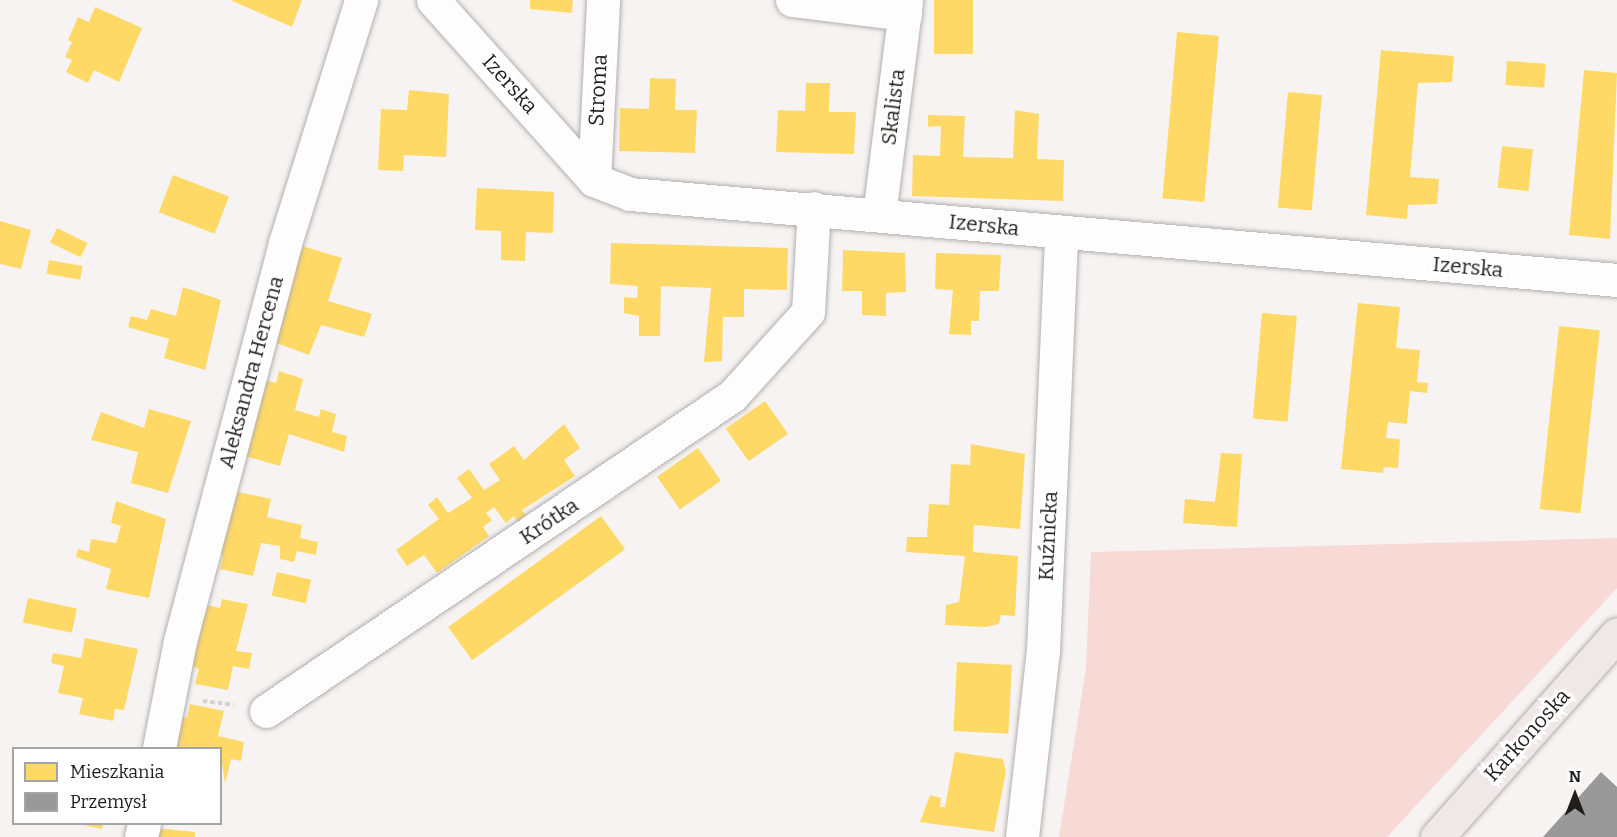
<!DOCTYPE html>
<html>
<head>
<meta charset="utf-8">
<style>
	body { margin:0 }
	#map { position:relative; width:1617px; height:837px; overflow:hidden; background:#f7f3f3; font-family:Bitter,serif }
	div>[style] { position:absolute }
	.green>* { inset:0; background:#f7d9d6 }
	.homes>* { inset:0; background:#ffd966; transform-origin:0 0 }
	.industry>* { inset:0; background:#999 }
	.path>* { height:4px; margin-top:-2px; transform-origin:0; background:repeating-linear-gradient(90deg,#d5d4d4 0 4.5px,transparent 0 7.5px) }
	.roads { filter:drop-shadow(0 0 2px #b2afae) drop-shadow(0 0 2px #b2afae) }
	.minor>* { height:33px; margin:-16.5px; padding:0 16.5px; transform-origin:16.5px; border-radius:16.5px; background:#fefdfd }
	.major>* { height:33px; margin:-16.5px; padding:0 16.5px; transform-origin:16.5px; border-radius:16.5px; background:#f0e7e7 }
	span { translate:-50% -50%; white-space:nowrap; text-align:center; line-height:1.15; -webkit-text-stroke:6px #fff; paint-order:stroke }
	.street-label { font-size:21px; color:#201e1d }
	.legend { position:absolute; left:12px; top:747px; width:210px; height:78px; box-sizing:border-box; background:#fff; border:2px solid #a6a5a5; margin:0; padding:8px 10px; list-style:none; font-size:18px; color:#201e1d }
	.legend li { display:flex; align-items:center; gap:12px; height:30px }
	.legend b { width:30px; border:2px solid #a6a5a5 }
	.north { position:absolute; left:1545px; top:765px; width:60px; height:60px; -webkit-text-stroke:4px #fff; paint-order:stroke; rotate:0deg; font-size:16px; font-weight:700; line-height:24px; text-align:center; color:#201e1d }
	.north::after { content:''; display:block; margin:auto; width:21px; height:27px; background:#201e1d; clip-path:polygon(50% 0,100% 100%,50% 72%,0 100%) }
</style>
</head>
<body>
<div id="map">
	<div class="green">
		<i style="clip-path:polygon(1617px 538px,1617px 588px,1387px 837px,1059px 837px,1086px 668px,1091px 552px)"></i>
	</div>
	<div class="homes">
		<i style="clip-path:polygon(230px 0,302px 0,292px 27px)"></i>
		<i style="clip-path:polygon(530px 0,573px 0,572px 13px,530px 9px)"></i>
		<i style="left:934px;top:0;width:39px;height:54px"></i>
		<i style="clip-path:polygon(95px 7px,142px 28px,119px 82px,94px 70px,88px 83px,66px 72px,72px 60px,65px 57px,72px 42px,68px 40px,78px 17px,89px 22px)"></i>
		<i style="left:1177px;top:32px;width:42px;height:167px;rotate:5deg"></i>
		<i style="clip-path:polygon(1381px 50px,1454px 56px,1452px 82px,1418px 83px,1410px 177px,1439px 179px,1437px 204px,1408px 205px,1407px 219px,1366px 215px)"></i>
		<i style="left:1507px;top:61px;width:39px;height:24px;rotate:4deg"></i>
		<i style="clip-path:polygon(1584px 70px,1617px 73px,1610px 239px,1569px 235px)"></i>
		<i style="clip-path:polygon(650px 78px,676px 79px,675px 110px,697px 110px,695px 153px,619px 151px,620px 108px,649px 109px)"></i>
		<i style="clip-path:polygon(806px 83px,830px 83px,829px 112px,856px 112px,854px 154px,776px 152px,778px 110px,805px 111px)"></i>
		<i style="clip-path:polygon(409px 90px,449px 94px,446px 157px,404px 155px,403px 171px,378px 170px,381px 109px,407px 110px)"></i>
		<i style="left:1288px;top:92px;width:34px;height:116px;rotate:5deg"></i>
		<i style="clip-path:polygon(1015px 110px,1039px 114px,1037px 159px,1064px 160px,1063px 201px,912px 196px,913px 155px,940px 156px,941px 126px,928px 127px,928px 115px,965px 116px,963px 157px,1013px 158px)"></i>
		<i style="left:1502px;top:146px;width:31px;height:42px;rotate:6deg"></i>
		<i style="left:173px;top:175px;width:60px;height:40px;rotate:21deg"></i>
		<i style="clip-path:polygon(477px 188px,554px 192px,553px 233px,526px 232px,525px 261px,501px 260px,501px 231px,475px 230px)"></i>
		<i style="clip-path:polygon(0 221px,31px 230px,21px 269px,0 264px)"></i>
		<i style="left:57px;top:228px;width:34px;height:16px;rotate:26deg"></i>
		<i style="clip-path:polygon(611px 243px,788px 248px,787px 290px,744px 289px,744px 317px,723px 317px,722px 361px,704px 362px,711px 288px,661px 286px,660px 336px,639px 336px,639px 316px,624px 313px,624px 297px,637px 298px,638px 286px,610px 284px)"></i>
		<i style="clip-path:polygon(302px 246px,342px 258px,328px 301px,372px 314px,364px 337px,321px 325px,309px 355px,271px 341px)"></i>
		<i style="clip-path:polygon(843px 250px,905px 253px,906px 292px,886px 293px,886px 316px,862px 315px,862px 291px,842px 291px)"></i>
		<i style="clip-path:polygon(936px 253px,1001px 255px,999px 291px,980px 291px,979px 321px,971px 321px,971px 335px,949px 334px,953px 290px,935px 289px)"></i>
		<i style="left:49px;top:260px;width:34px;height:14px;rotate:10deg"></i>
		<i style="clip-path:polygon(183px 287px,221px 300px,205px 370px,164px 358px,169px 339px,128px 327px,131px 316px,147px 320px,151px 309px,176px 316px)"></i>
		<i style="clip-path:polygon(1358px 303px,1400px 307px,1396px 348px,1420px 350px,1417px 382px,1428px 383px,1427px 393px,1410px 391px,1407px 424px,1388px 422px,1386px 438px,1400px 439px,1398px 468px,1384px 467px,1383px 473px,1341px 469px)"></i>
		<i style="left:1262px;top:313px;width:35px;height:106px;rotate:5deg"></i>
		<i style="left:1559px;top:326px;width:41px;height:184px;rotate:6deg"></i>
		<i style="clip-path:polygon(279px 371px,303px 379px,295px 410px,319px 417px,321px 409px,336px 414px,332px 432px,347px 436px,344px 452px,289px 434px,280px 466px,238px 454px,260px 379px,276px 383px)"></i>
		<i style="left:765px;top:401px;width:40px;height:48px;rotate:55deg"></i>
		<i style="clip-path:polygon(149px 409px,191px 421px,168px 493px,131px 483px,138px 452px,91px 440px,101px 412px,144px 428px)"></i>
		<i style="clip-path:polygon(564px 424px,580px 448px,564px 460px,575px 476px,522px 510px,527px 517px,518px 523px,514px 516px,506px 523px,494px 507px,486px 513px,492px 520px,483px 527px,489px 536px,437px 573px,424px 555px,407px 566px,396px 550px,439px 519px,428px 505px,437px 497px,448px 513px,472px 498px,457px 478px,469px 469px,484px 490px,500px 480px,489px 464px,514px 446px,524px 460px)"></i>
		<i style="clip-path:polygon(971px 444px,1025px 454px,1020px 529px,974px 525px,973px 552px,1018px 556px,1015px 616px,1001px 615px,999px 624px,985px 627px,945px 625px,946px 605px,959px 602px,965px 556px,906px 552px,907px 537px,927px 537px,929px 504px,949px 505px,951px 464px,970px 465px)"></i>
		<i style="left:698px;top:448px;width:40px;height:50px;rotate:55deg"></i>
		<i style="clip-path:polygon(1221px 453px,1242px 454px,1237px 527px,1183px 523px,1185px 499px,1215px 502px)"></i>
		<i style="clip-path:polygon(229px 490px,271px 499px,267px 517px,302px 525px,300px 538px,318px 542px,316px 555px,297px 551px,294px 562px,280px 559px,280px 546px,261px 543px,253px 576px,220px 569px,223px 555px,215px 553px)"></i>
		<i style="clip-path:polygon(116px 501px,166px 519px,149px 598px,106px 589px,111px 569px,76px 557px,78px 549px,89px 552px,91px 539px,116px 543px,121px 526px,111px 523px)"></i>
		<i style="left:601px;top:516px;width:41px;height:189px;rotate:54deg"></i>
		<i style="left:277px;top:572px;width:35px;height:24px;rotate:13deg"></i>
		<i style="left:28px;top:598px;width:50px;height:25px;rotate:12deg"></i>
		<i style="clip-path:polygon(222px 599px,248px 604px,236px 651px,252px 653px,249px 669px,233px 666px,228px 690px,195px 684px,199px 669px,191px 666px,203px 604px,220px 608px)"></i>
		<i style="clip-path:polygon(85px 638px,138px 649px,124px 710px,115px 709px,113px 721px,79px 714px,83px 698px,58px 693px,64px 666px,51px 663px,53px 653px,81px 658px)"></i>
		<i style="left:957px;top:662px;width:55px;height:69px;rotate:3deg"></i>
		<i style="clip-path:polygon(190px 704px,224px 711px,218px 736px,244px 742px,241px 761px,231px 759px,225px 784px,220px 748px,172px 748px,179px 716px,187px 718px)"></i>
		<i style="clip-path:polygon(955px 752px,1003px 759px,1006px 772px,994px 832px,920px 822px,930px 795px,941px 798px,940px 807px,945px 807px)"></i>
		<i style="clip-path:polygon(78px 824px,103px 824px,102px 829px)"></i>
		<i style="clip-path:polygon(155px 828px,195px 832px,195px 837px,154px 837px)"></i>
	</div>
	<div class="industry">
		<i style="clip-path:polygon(1601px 772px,1617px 787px,1617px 837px,1543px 837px)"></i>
	</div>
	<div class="path">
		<i style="left:203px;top:701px;width:31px;rotate:7deg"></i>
	</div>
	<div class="roads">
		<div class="minor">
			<i style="left:433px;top:0;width:241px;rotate:48.2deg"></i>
			<i style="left:594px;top:180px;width:39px;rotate:21deg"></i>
			<i style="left:630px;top:194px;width:991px;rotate:4.98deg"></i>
			<i style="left:792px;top:0;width:114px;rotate:7.1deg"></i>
			<i style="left:594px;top:180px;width:180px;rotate:-87.1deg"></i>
			<i style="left:879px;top:215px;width:217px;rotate:-82.8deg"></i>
			<i style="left:266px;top:711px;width:562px;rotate:-34.06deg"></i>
			<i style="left:732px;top:396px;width:113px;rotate:-47.9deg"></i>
			<i style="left:808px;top:312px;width:104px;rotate:-86.7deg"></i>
			<i style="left:159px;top:748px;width:109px;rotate:-78.9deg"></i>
			<i style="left:180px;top:641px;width:412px;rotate:-75.2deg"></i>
			<i style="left:285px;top:243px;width:255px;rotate:-72.6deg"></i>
			<i style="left:141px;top:837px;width:13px;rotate:-77deg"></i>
			<i style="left:1022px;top:837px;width:187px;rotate:-83.6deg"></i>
			<i style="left:1043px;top:651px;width:418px;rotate:-87.5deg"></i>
		</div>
		<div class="major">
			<i style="left:1437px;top:837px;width:271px;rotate:-48.4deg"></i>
		</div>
	</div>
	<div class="street-label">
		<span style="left:510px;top:84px;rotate:48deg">Izerska</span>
		<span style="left:598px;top:90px;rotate:-87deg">Stroma</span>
		<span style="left:893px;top:107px;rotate:-83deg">Skalista</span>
		<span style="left:984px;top:225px;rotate:6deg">Izerska</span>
		<span style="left:1468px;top:267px;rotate:5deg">Izerska</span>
		<span style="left:251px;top:372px;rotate:-75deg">Aleksandra Hercena</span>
		<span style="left:549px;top:521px;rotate:-34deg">Krótka</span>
		<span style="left:1048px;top:536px;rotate:-87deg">Kuźnicka</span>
		<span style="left:1527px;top:735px;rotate:-48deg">Karkonoska</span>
	</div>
	<ul class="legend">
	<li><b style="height:16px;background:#ffd966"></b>Mieszkania</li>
	<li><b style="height:16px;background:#999"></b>Przemysł</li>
	</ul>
	<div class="north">N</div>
</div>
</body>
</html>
